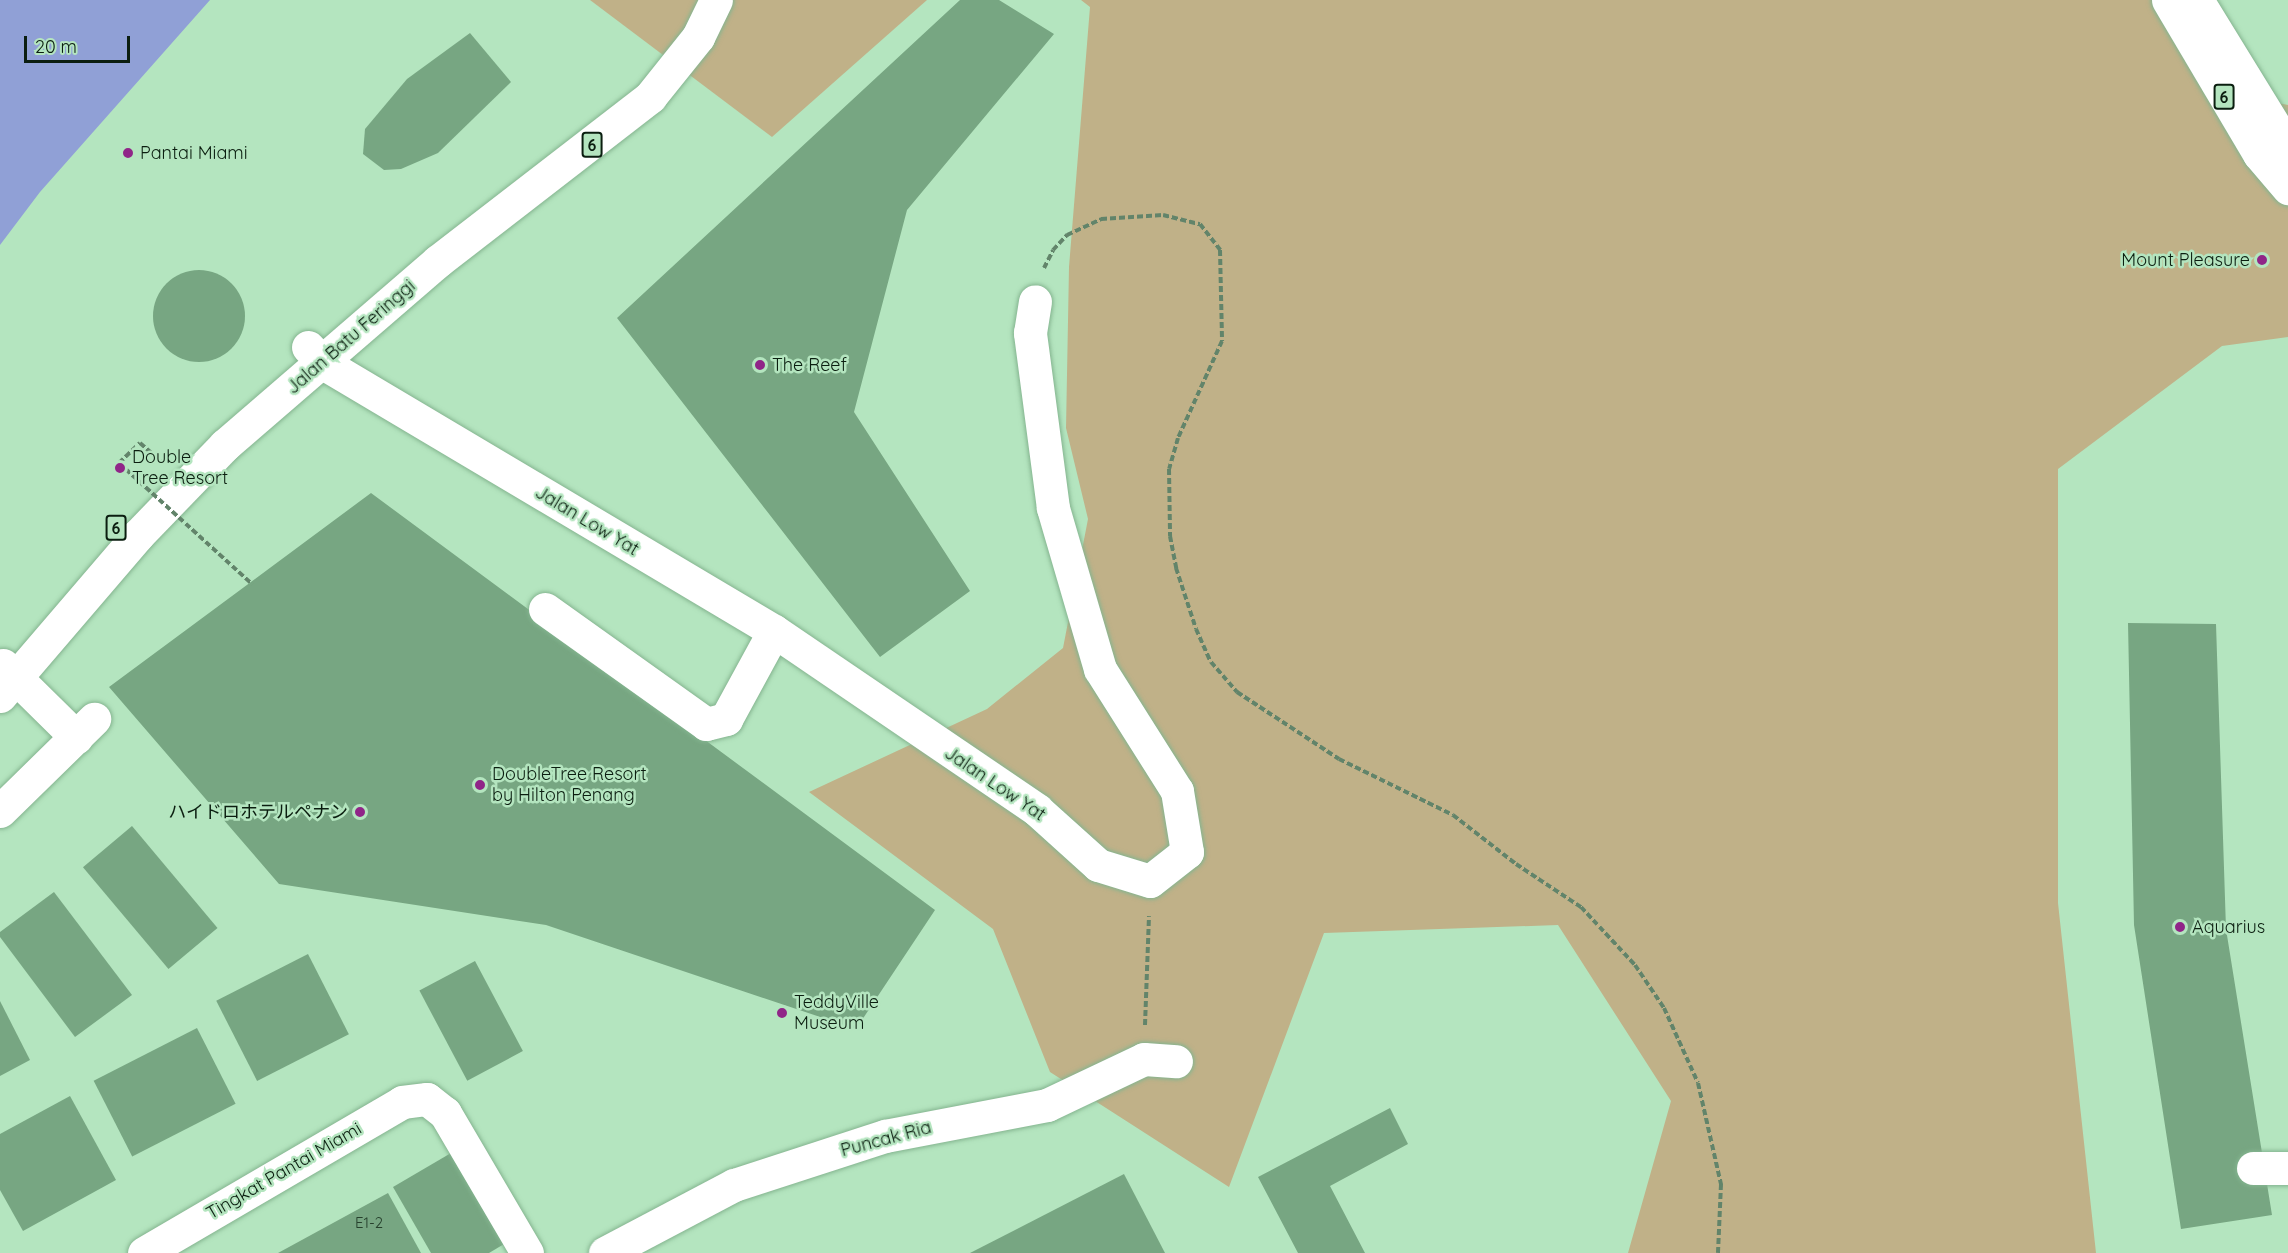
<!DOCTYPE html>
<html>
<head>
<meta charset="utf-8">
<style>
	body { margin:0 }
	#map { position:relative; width:2288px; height:1253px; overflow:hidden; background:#b4e5bf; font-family:Quicksand,"Noto Sans JP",sans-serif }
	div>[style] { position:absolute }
	.green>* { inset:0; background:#c0b188 }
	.water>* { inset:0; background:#90a0d6 }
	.building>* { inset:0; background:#77a682; transform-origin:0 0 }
	.round { border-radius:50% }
	.path>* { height:4px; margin-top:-2px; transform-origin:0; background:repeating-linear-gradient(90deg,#62846a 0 6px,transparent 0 9px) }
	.roads { filter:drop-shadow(0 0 2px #84b48f) drop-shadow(0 0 2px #84b48f) }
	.minor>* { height:33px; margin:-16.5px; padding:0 16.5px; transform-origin:16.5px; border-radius:16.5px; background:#fff }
	.primary>* { height:33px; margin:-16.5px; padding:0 16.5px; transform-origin:16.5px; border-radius:16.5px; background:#fff }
	.path-bridge>* { height:4px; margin-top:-2px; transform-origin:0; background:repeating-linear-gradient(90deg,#62846a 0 6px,transparent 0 9px) }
	.dots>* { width:16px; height:16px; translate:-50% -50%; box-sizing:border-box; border:3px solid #b4e5bf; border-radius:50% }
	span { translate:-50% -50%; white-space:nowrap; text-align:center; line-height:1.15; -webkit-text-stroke:5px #b4e5bf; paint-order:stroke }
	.number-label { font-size:15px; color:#26402c }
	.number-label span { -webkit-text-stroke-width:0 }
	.shield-label span { padding:2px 4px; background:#b4e5bf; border:2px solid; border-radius:4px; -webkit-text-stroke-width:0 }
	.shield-label { font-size:16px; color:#0b1e10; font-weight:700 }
	.poi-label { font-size:18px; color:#0b1e10 }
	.left { translate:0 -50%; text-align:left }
	.right { translate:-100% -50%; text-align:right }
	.street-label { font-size:18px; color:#0b1e10 }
	.scale { position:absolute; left:24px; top:36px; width:106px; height:27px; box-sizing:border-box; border:3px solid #0b1e10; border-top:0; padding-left:8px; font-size:18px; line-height:21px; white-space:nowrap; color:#0b1e10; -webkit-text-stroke:4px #b4e5bf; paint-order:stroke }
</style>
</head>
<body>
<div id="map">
	<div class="green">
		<i style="clip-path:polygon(590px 0,927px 0,772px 137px)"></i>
		<i style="clip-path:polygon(1081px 0,2203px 0,2278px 103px,2288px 105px,2288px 337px,2222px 346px,2058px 469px,2058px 903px,2096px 1253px,1628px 1253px,1671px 1101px,1558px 925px,1324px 933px,1229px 1187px,1050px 1072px,993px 929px,809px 792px,987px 709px,1063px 648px,1088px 519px,1066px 428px,1069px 267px,1090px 7px)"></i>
	</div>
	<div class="water">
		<i style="clip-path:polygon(0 0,210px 0,40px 192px,0 245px)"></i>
	</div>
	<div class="building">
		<i style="clip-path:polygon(960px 0,999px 0,1054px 34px,907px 210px,854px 412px,970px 591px,880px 657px,617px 318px)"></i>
		<i style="clip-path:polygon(470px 33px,511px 82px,438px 153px,401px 169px,384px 170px,363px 154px,365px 129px,407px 79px)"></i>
		<i class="round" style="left:153px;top:270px;width:92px;height:92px"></i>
		<i style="clip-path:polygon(371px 493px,935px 910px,856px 1029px,546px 925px,279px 884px,109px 687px)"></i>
		<i style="clip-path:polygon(2128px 623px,2216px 624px,2226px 929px,2272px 1215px,2181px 1229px,2134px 925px)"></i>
		<i style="left:132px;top:826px;width:133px;height:64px;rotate:50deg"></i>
		<i style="clip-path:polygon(54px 892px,132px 995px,75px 1037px,0 937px,0 932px)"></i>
		<i style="left:308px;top:954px;width:90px;height:103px;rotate:63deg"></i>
		<i style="left:475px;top:961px;width:102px;height:63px;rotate:62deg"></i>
		<i style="clip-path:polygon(0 1001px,30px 1060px,0 1076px)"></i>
		<i style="left:197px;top:1028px;width:85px;height:116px;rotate:63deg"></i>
		<i style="clip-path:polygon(70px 1096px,116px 1180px,23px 1231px,0 1190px,0 1134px)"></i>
		<i style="clip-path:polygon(1390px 1108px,1408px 1144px,1330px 1186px,1365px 1253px,1298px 1253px,1258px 1177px)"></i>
		<i style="clip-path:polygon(463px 1146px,516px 1237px,489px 1253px,431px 1253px,393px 1187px)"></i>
		<i style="clip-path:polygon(1124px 1174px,1165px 1253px,970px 1253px)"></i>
		<i style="clip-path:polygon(388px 1193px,421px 1253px,278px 1253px)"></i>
	</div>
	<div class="path">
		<i style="left:1044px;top:268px;width:20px;rotate:-63deg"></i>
		<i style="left:1053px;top:250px;width:21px;rotate:-47deg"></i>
		<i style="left:1067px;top:235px;width:38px;rotate:-25deg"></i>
		<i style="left:1101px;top:219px;width:62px;rotate:-3.7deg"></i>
		<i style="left:1163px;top:215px;width:38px;rotate:14deg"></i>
		<i style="left:1200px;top:224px;width:33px;rotate:52deg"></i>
		<i style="left:1220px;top:250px;width:91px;rotate:88.7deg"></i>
		<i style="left:1222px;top:341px;width:107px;rotate:114.4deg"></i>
		<i style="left:1178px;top:438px;width:32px;rotate:106deg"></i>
		<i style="left:1169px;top:469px;width:67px;rotate:89.1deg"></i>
		<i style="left:1170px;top:536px;width:33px;rotate:79deg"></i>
		<i style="left:1176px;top:568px;width:64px;rotate:71.8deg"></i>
		<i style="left:1196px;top:629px;width:36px;rotate:66deg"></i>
		<i style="left:1211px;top:662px;width:40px;rotate:49deg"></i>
		<i style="left:1237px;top:692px;width:122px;rotate:33.3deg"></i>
		<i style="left:1339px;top:759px;width:127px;rotate:26.2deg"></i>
		<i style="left:1453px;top:815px;width:80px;rotate:37.9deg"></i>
		<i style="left:1516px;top:864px;width:78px;rotate:33.5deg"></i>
		<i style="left:1581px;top:907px;width:79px;rotate:47deg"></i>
		<i style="left:1635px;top:965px;width:52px;rotate:56deg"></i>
		<i style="left:1664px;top:1008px;width:82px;rotate:65.6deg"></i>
		<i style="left:1698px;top:1083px;width:104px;rotate:77.2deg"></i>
		<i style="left:1721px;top:1184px;width:69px;rotate:92.5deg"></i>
		<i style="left:119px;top:463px;width:29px;rotate:-44deg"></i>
		<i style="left:140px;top:443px;width:29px;rotate:41deg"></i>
		<i style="left:1145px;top:1025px;width:109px;rotate:-87.9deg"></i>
	</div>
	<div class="roads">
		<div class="minor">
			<i style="left:308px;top:347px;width:22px;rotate:47deg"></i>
			<i style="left:323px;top:363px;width:525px;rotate:30.72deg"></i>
			<i style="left:774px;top:631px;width:318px;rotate:34.2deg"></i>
			<i style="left:1037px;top:810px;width:82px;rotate:42deg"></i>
			<i style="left:1098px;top:865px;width:54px;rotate:17.1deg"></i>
			<i style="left:1150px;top:881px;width:47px;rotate:-38.1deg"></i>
			<i style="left:1187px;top:852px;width:62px;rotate:-99.3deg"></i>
			<i style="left:1177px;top:791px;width:144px;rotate:-122.3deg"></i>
			<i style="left:1100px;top:669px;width:168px;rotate:-106.3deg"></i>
			<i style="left:1053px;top:508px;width:177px;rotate:-97.5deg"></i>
			<i style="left:1030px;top:333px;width:32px;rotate:-81deg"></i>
			<i style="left:545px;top:609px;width:198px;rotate:35.5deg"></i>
			<i style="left:706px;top:724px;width:21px;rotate:-14deg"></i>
			<i style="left:726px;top:719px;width:100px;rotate:-61.4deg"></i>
			<i style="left:3px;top:665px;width:103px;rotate:44.6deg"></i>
			<i style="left:0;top:811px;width:132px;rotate:-44.4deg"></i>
			<i style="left:2253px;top:1168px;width:35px"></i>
			<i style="left:144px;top:1253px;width:299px;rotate:-30.3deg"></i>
			<i style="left:402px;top:1102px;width:25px;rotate:-7deg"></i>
			<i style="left:427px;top:1099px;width:23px;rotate:38deg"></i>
			<i style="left:445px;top:1113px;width:162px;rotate:59.6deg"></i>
			<i style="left:605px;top:1253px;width:146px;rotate:-27.8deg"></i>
			<i style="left:734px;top:1185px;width:159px;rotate:-18deg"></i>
			<i style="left:885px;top:1136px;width:165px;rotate:-10.8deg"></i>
			<i style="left:1047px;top:1105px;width:107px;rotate:-25.4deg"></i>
			<i style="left:1144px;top:1059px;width:32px;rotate:4deg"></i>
		</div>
		<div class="primary">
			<i style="left:2168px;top:0;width:179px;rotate:59.4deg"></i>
			<i style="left:2259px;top:154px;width:45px;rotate:49.5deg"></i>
			<i style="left:2197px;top:0;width:174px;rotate:58.4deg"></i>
			<i style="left:0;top:696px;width:212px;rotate:-49.4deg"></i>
			<i style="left:138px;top:535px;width:125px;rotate:-46deg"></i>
			<i style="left:225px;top:445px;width:281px;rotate:-40.8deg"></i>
			<i style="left:438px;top:261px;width:268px;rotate:-37.7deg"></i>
			<i style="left:650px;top:97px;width:77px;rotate:-51.3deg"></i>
			<i style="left:698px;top:37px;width:41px;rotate:-64.1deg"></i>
		</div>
	</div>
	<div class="path-bridge">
		<i style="left:119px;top:463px;width:180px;rotate:42.3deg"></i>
	</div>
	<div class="dots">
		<i style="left:128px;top:153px;background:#902588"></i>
		<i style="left:2262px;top:260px;background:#902588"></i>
		<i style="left:760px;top:365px;background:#902588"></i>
		<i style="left:120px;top:468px;background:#902588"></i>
		<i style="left:480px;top:785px;background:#902588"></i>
		<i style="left:360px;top:812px;background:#902588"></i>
		<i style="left:2180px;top:927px;background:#902588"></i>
		<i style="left:782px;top:1013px;background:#902588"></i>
	</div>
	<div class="number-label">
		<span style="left:369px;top:1223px">E1-2</span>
	</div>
	<div class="shield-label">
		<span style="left:2224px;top:97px">6</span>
		<span style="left:592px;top:145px">6</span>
		<span style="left:116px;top:528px">6</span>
	</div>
	<div class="poi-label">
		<span class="left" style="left:140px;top:153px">Pantai Miami</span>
		<span class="right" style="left:2250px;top:260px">Mount Pleasure</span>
		<span class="left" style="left:772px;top:365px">The Reef</span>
		<span class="left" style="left:132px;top:468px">Double<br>Tree Resort</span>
		<span class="left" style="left:492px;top:785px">DoubleTree Resort<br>by Hilton Penang</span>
		<span class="right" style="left:348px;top:812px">ハイドロホテルペナン</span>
		<span class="left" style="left:2192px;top:927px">Aquarius</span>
		<span class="left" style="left:794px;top:1013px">TeddyVille<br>Museum</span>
	</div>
	<div class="street-label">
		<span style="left:351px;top:337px;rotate:-41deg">Jalan Batu Feringgi</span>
		<span style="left:587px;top:521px;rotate:31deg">Jalan Low Yat</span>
		<span style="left:995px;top:784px;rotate:34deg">Jalan Low Yat</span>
		<span style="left:886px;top:1139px;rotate:-15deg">Puncak Ria</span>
		<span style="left:284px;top:1171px;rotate:-30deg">Tingkat Pantai Miami</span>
	</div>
	<div class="scale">20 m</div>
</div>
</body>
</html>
